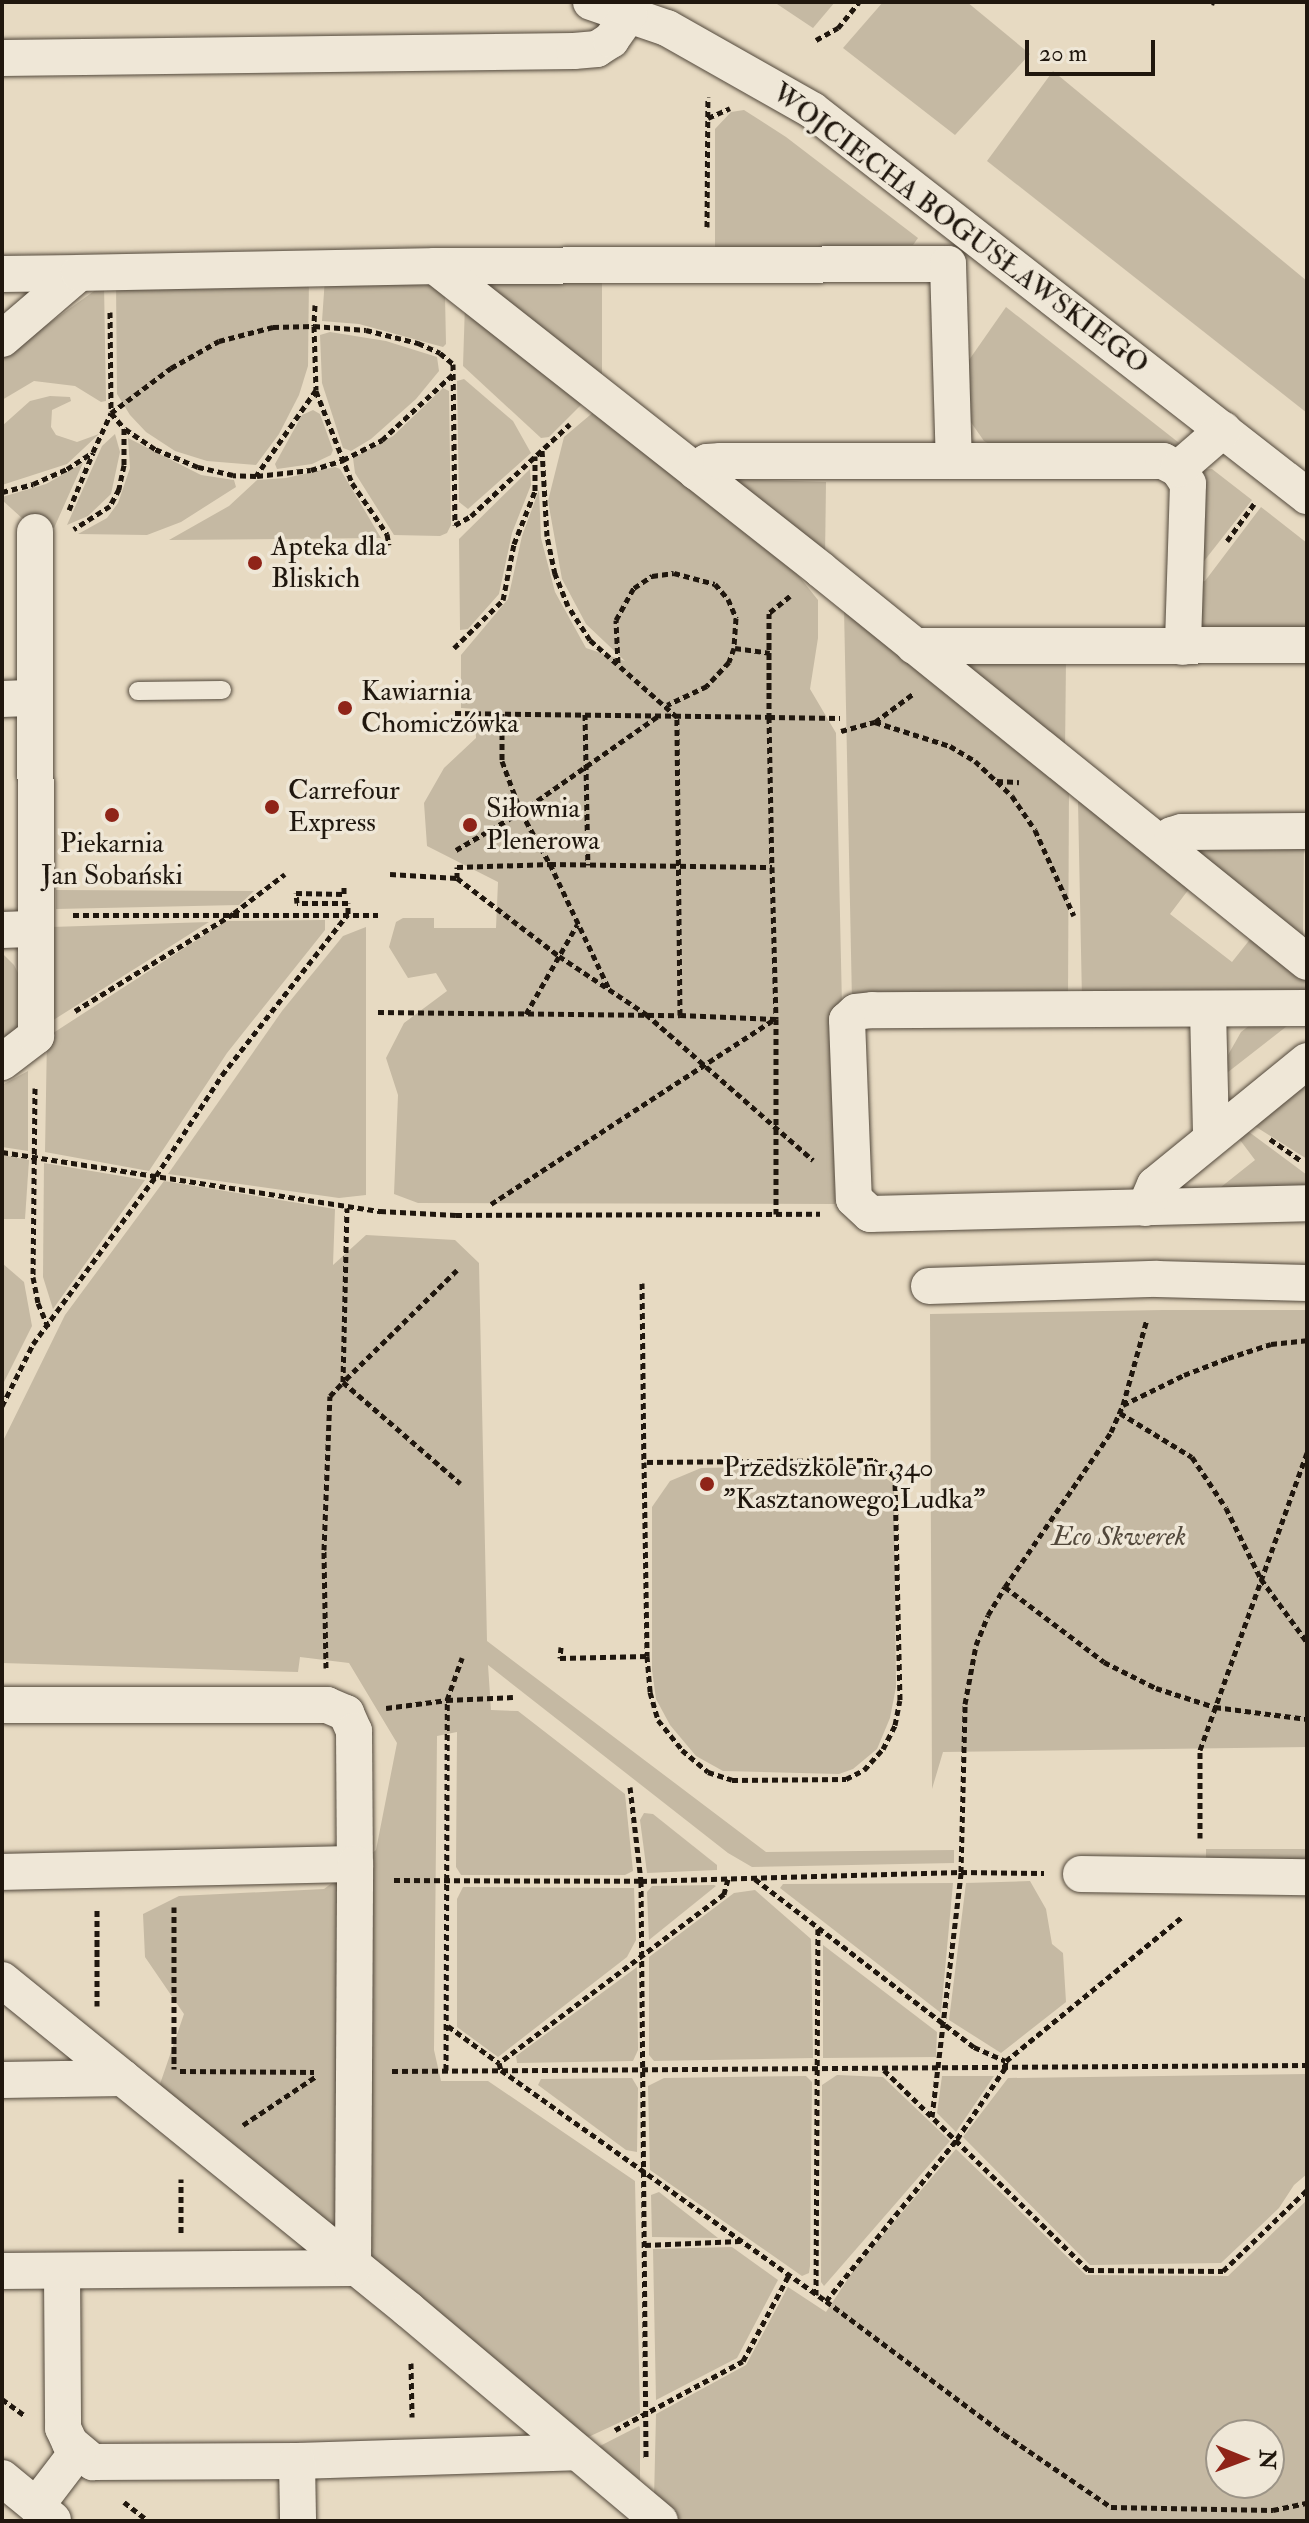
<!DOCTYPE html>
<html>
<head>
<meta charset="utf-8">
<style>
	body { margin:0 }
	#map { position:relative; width:1309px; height:2523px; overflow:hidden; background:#e7dac2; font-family:"IM FELL Double Pica",serif }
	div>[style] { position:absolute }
	.green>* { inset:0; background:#c5b9a3 }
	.path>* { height:5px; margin-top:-2.5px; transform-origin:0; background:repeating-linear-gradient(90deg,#20170e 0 6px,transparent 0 10px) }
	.roads { filter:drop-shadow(0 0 2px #52483b) drop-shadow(0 0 2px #52483b) }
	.service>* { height:18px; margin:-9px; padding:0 9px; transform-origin:9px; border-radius:9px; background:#efe7d7 }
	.minor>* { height:36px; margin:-18px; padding:0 18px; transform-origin:18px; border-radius:18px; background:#efe7d7 }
	.dots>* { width:22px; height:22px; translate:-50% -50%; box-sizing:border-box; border:4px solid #efe7d7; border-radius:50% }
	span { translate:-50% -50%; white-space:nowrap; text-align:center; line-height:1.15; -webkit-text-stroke:7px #efe7d7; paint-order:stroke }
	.street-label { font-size:28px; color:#20170e }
	.poi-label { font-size:28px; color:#20170e }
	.left { translate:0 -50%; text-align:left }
	.park-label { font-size:28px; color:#52483b; font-style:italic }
	.frame { position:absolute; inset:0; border:4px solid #20170e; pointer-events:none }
	.north { position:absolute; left:1205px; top:2419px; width:80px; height:80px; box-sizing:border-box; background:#efe7d7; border:2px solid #9c9487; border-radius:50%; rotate:91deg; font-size:22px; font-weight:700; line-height:32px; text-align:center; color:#20170e }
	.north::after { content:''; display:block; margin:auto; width:28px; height:36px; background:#8f2418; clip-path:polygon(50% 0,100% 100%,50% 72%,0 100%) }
	.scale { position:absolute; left:1025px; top:40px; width:130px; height:36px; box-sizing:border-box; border:4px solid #20170e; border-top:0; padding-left:10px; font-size:24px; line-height:28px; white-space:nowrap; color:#20170e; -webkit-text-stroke:6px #efe7d7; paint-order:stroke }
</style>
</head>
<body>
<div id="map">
	<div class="green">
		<i style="clip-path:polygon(774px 2px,835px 2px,813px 28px)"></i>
		<i style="clip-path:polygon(883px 2px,967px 2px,1030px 54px,955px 135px,843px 48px)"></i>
		<i style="clip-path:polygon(1053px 71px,1307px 281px,1307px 413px,987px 161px)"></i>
		<i style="clip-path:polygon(744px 110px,786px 137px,918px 238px,913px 245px,715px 250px,715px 129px,731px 112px)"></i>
		<i style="clip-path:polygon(602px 276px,602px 380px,480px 285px,482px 277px)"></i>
		<i style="clip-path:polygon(309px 277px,308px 366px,299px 395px,279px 434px,256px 465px,207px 461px,175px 451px,146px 432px,130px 415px,117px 394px,116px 282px)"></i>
		<i style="clip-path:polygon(325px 278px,427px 279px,445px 296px,446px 344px,443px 347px,359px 324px,322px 321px)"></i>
		<i style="clip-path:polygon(104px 284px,106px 401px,101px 402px,75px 386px,34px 381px,2px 400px,2px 357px)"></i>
		<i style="clip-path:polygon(465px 304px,584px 402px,549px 437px,541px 438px,463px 366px)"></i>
		<i style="clip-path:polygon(1006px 307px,1183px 446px,997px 448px,984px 441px,970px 421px,969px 360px)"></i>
		<i style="clip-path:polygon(330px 332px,386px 341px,437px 357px,439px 371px,416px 399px,371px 439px,351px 451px,343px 448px,322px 383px,320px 335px)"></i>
		<i style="clip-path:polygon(464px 379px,513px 421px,531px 453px,468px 509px,459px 502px,457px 381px)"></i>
		<i style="clip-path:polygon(443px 388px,449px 391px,451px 525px,447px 533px,440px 536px,394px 535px,355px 473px,353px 458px,393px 436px)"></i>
		<i style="clip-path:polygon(50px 396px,70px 397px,71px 401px,52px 410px,51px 427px,56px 435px,77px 442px,99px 434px,67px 464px,2px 485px,2px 426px,30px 401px)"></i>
		<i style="clip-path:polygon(313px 410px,320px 414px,333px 450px,331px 455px,312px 464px,277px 469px,275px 464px,302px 415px)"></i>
		<i style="clip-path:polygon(596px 410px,782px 555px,818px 600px,818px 638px,810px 689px,836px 733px,842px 1006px,831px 1013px,835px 1204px,418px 1203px,394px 1194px,398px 1095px,386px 1058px,404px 1023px,447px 991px,436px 973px,408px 978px,389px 947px,396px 922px,403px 918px,434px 918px,434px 928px,496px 928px,498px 882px,427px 846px,424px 803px,444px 768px,476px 738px,475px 709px,461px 708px,461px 655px,508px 599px,522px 536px,539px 490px,541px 538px,555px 592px,586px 648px,625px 661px,586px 624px,562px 579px,548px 501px,564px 437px)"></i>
		<i style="clip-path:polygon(115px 434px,120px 452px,111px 494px,88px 516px,67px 525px,102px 446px)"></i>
		<i style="clip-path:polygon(128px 438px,201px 475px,234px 480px,236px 487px,181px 522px,147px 535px,78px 534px,107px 518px,118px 503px,130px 468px)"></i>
		<i style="clip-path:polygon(83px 463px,54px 528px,23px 519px,2px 500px,2px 497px,46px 484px)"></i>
		<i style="clip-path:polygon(335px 467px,340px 469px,381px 538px,169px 540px,229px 506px,257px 480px,286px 478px)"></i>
		<i style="clip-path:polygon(530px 469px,531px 485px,512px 533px,499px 594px,468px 629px,460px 630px,459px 539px)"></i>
		<i style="clip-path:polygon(1212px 469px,1252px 500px,1197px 570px,1198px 470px)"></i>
		<i style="clip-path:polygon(727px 479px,826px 482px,825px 559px)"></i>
		<i style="clip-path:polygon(1261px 507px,1307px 543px,1307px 631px,1197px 634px,1197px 582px,1205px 581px)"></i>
		<i style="clip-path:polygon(844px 608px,1069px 786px,1068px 998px,852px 1002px)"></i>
		<i style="clip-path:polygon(1066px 660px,1065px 752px,963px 670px,963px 661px)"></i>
		<i style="clip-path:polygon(1085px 798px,1192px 885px,1170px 914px,1232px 962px,1255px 933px,1307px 976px,1307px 994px,1082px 1000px,1078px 802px)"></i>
		<i style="clip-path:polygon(1304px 844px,1303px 942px,1191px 853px,1194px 846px)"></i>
		<i style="clip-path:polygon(56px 890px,254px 891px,239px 905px,56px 909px)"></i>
		<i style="clip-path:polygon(325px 920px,325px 930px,227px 1053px,149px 1171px,45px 1152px,47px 1037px,226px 921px)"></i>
		<i style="clip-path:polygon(209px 922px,47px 1024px,51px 927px)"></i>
		<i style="clip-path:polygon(366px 927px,366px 1195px,339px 1198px,168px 1174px,282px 1011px,343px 936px)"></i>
		<i style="clip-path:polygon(2px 953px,14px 965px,22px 981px,23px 1028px,2px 1053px)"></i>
		<i style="clip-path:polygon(1291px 1023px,1223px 1076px,1228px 1055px,1241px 1032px,1250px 1025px)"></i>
		<i style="clip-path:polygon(28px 1071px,28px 1151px,2px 1147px,2px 1085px)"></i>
		<i style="clip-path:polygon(1307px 1079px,1307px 1159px,1253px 1125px)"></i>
		<i style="clip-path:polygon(1245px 1129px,1307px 1175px,1307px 1190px,1216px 1191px,1255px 1160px,1237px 1136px)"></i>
		<i style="clip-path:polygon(2px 1155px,29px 1160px,25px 1219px,2px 1219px)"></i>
		<i style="clip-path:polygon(44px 1163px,145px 1180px,53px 1309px,43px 1277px)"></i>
		<i style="clip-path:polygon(164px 1181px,335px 1209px,333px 1265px,366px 1235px,455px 1240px,479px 1263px,487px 1641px,766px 1852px,954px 1850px,954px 1863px,752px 1867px,728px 1853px,488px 1665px,491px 1710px,518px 1711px,625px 1794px,633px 1871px,625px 1875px,461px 1875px,456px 1867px,457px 1732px,437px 1736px,434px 2050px,441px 2081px,488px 2081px,635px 2181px,640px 2413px,584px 2439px,159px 2087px,184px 2014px,145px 1957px,143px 1914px,179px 1896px,324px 1889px,376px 1850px,397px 1743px,349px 1663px,300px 1657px,298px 1672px,2px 1663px,2px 1443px,65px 1315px)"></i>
		<i style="clip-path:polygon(2px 1263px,24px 1282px,32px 1326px,2px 1386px)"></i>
		<i style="clip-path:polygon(1163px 1310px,1307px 1310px,1307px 1747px,943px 1752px,932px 1789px,930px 1314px)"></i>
		<i style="clip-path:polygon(867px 1465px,894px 1484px,896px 1687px,890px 1718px,877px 1749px,853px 1769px,839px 1774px,723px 1771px,696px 1756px,670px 1725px,656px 1699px,652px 1670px,652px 1507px,670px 1481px,701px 1468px)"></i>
		<i style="clip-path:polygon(644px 1813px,653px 1814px,717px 1865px,717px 1870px,647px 1873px,640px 1820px)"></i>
		<i style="clip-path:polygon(1206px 1849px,1307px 1849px,1307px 1862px,1206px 1859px)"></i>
		<i style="clip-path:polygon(1030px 1881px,1046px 1909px,1052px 1944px,1063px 1953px,1066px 2002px,1001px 2053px,949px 2020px,966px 1883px)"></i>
		<i style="clip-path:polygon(953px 1883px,941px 2013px,780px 1888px,783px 1884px)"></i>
		<i style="clip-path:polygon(652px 1886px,714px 1885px,716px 1886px,649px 1940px,647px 1892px)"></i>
		<i style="clip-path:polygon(463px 1887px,634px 1888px,636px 1940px,627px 1957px,498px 2057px,457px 2027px,457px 1899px)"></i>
		<i style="clip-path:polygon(755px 1890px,811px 1939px,813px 2058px,654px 2061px,649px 2055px,649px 1957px,734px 1893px)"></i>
		<i style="clip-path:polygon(823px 1945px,937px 2032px,936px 2057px,823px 2058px)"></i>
		<i style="clip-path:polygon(637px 1967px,638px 2050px,633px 2061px,517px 2063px,516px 2056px)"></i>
		<i style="clip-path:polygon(1307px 2074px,1307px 2174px,1294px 2185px,1279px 2208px,1221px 2263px,1090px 2265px,963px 2137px,1008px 2078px)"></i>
		<i style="clip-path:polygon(837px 2075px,883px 2077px,950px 2141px,824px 2286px,821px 2282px,822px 2085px)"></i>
		<i style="clip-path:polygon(806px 2076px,812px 2082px,810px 2266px,809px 2273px,802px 2276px,650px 2170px,648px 2086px,664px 2078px)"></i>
		<i style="clip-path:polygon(942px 2076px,994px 2076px,956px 2132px,937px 2113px)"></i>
		<i style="clip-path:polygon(632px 2078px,638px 2088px,637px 2152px,626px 2150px,538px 2085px,541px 2079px)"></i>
		<i style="clip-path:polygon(evenodd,956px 2149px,1086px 2275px,1228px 2276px,1307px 2200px,1307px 2521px,681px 2521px,654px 2499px,656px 2414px,746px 2365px,788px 2287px,826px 2312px,855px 2268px,956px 2149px,1221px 2435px,1269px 2435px,1269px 2483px,1221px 2483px,1221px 2435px)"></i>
		<i style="clip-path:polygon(659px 2192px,718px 2238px,652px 2237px,651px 2195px)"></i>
		<i style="clip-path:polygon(732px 2247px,778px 2280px,737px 2358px,656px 2400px,653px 2249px)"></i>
		<i style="clip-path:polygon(639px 2426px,640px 2428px,640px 2483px,596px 2448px)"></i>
	</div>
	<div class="path">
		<i style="left:1212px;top:2px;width:3px;rotate:18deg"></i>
		<i style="left:816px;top:40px;width:25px;rotate:-29deg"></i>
		<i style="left:838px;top:28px;width:33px;rotate:-51deg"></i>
		<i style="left:708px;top:118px;width:24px;rotate:-24deg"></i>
		<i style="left:707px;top:227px;width:130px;rotate:-89.6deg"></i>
		<i style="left:315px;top:305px;width:21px;rotate:93deg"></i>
		<i style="left:314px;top:326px;width:52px;rotate:4.4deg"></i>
		<i style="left:366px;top:330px;width:54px;rotate:14deg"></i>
		<i style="left:418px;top:343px;width:24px;rotate:24deg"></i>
		<i style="left:440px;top:353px;width:17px;rotate:40deg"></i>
		<i style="left:453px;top:364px;width:161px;rotate:89.3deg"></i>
		<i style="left:455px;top:525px;width:18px;rotate:-29deg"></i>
		<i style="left:471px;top:516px;width:135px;rotate:-42.9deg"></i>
		<i style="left:110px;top:312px;width:101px;rotate:89.4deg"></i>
		<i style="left:111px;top:413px;width:75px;rotate:-36.9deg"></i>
		<i style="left:171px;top:368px;width:55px;rotate:-29.4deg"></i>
		<i style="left:219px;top:341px;width:56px;rotate:-14.5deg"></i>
		<i style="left:273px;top:327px;width:41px;rotate:-1.4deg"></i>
		<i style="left:314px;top:326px;width:64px;rotate:88.2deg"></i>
		<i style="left:316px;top:390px;width:105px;rotate:124.9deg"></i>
		<i style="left:256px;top:476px;width:23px;rotate:-178deg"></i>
		<i style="left:233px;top:475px;width:36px;rotate:-167deg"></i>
		<i style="left:198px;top:467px;width:47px;rotate:-157.3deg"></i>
		<i style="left:155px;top:449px;width:37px;rotate:-146deg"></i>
		<i style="left:316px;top:391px;width:99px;rotate:68.6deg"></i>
		<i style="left:352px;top:483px;width:62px;rotate:55.5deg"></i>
		<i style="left:387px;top:534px;width:11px;rotate:80deg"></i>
		<i style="left:257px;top:476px;width:54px;rotate:-6.3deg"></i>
		<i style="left:311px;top:470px;width:34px;rotate:-17deg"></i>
		<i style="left:343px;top:460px;width:44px;rotate:-27.1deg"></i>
		<i style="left:382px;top:440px;width:97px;rotate:-42.9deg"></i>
		<i style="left:2px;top:492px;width:32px;rotate:-14deg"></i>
		<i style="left:33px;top:484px;width:37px;rotate:-24deg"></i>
		<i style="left:67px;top:469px;width:31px;rotate:-33deg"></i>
		<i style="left:93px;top:452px;width:43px;rotate:-65.2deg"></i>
		<i style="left:111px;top:413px;width:20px;rotate:49deg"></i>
		<i style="left:124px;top:428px;width:37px;rotate:90deg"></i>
		<i style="left:124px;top:465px;width:25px;rotate:102deg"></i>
		<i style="left:119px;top:489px;width:19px;rotate:118deg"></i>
		<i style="left:110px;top:506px;width:43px;rotate:147.4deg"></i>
		<i style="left:69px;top:510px;width:62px;rotate:-67.2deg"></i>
		<i style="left:1227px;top:541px;width:46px;rotate:-53.9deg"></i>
		<i style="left:790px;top:596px;width:27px;rotate:141deg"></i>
		<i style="left:769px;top:613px;width:104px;rotate:90deg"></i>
		<i style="left:769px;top:717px;width:71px;rotate:0.8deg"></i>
		<i style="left:454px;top:648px;width:69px;rotate:-44.4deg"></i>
		<i style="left:503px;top:600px;width:57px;rotate:-78.9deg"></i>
		<i style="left:514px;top:544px;width:57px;rotate:-68.4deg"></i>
		<i style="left:535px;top:491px;width:35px;rotate:-90deg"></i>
		<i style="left:735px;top:648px;width:35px;rotate:8deg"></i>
		<i style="left:618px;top:663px;width:43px;rotate:-92.7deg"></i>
		<i style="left:616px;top:620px;width:37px;rotate:-61deg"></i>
		<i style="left:634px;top:588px;width:22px;rotate:-34deg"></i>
		<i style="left:652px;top:576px;width:22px;rotate:-8deg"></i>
		<i style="left:674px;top:573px;width:42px;rotate:15deg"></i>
		<i style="left:715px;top:584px;width:20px;rotate:49deg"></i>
		<i style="left:728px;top:599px;width:21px;rotate:67deg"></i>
		<i style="left:736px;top:618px;width:30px;rotate:94deg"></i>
		<i style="left:734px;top:648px;width:15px;rotate:110deg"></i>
		<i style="left:729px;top:662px;width:33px;rotate:133deg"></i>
		<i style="left:707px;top:686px;width:44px;rotate:154.6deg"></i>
		<i style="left:455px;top:713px;width:314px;rotate:0.7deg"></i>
		<i style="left:769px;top:717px;width:150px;rotate:88.9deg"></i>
		<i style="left:502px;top:713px;width:48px;rotate:90deg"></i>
		<i style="left:502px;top:761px;width:54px;rotate:69.6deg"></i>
		<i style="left:521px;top:812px;width:60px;rotate:60.9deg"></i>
		<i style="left:550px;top:864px;width:222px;rotate:0.8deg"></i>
		<i style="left:772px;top:867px;width:152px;rotate:88.5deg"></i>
		<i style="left:776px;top:1019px;width:96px;rotate:-177.6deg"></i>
		<i style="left:585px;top:714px;width:151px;rotate:88.9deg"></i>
		<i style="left:875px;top:722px;width:79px;rotate:17.7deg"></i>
		<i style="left:950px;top:746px;width:29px;rotate:31deg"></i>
		<i style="left:975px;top:761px;width:51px;rotate:43.4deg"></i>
		<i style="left:1012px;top:796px;width:41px;rotate:55.9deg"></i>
		<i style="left:1035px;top:830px;width:94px;rotate:65.6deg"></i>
		<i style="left:841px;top:731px;width:35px;rotate:-15deg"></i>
		<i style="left:875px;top:722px;width:47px;rotate:-36.4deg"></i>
		<i style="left:997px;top:781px;width:22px;rotate:3deg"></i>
		<i style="left:456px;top:850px;width:75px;rotate:-30.3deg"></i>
		<i style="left:521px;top:812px;width:167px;rotate:-35deg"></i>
		<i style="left:390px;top:874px;width:67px;rotate:3.4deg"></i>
		<i style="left:457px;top:878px;width:11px;rotate:-90deg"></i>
		<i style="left:457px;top:867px;width:93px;rotate:-1.8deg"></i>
		<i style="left:550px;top:864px;width:138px;rotate:64.7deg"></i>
		<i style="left:457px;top:878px;width:128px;rotate:37.4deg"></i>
		<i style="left:559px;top:956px;width:105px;rotate:33.7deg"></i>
		<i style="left:646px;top:1014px;width:222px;rotate:41.2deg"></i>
		<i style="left:73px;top:915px;width:305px"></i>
		<i style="left:75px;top:1011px;width:187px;rotate:-31.6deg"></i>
		<i style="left:234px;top:913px;width:64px;rotate:-37.4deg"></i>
		<i style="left:378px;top:1012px;width:302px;rotate:0.6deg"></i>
		<i style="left:680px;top:1015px;width:298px;rotate:-90.6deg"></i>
		<i style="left:677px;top:717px;width:116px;rotate:-138.5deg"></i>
		<i style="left:590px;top:640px;width:40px;rotate:-122.9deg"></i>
		<i style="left:568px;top:606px;width:35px;rotate:-112deg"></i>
		<i style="left:555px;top:574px;width:39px;rotate:-102deg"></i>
		<i style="left:547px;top:536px;width:86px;rotate:-93.3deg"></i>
		<i style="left:526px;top:1014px;width:103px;rotate:-60.2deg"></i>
		<i style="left:35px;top:1088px;width:189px;rotate:90.6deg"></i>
		<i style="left:33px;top:1277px;width:26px;rotate:79deg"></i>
		<i style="left:38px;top:1303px;width:26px;rotate:67deg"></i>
		<i style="left:1270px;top:1139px;width:38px;rotate:35deg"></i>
		<i style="left:2px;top:1152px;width:383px;rotate:8.9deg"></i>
		<i style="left:380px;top:1211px;width:76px;rotate:3deg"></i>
		<i style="left:456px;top:1215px;width:364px;rotate:-0.2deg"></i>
		<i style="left:491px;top:1204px;width:339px;rotate:-33.1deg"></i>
		<i style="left:776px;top:1214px;width:195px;rotate:-90deg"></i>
		<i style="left:457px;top:1270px;width:160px;rotate:135.5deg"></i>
		<i style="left:343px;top:1382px;width:155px;rotate:40.8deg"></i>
		<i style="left:642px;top:1283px;width:179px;rotate:89.4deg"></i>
		<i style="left:644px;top:1462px;width:194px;rotate:89.1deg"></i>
		<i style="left:647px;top:1656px;width:36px;rotate:85deg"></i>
		<i style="left:650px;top:1692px;width:29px;rotate:74deg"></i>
		<i style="left:658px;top:1720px;width:38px;rotate:51deg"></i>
		<i style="left:682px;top:1750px;width:34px;rotate:40deg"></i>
		<i style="left:708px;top:1772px;width:25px;rotate:18deg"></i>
		<i style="left:732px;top:1780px;width:114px;rotate:-0.5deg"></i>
		<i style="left:846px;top:1779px;width:20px;rotate:-27deg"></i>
		<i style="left:864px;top:1770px;width:28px;rotate:-48deg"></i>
		<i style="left:883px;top:1749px;width:27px;rotate:-63deg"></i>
		<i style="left:895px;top:1725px;width:25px;rotate:-79deg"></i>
		<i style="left:900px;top:1700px;width:224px;rotate:-91.3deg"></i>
		<i style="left:895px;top:1476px;width:27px;rotate:-144deg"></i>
		<i style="left:873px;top:1460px;width:229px;rotate:179.5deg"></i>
		<i style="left:1123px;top:1405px;width:68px;rotate:-26.2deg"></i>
		<i style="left:1184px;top:1375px;width:47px;rotate:-21.1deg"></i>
		<i style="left:1228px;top:1358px;width:45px;rotate:-18deg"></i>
		<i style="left:1271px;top:1344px;width:36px;rotate:-6deg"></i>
		<i style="left:2px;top:1406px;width:69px;rotate:-63.4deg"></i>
		<i style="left:33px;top:1344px;width:208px;rotate:-53.8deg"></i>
		<i style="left:156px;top:1176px;width:121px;rotate:-56.8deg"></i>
		<i style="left:222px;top:1075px;width:204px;rotate:-52deg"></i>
		<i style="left:348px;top:914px;width:11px;rotate:-90deg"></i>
		<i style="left:348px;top:903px;width:51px;rotate:180deg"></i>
		<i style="left:297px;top:903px;width:10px;rotate:-96deg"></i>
		<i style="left:296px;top:893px;width:48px;rotate:1.2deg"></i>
		<i style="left:344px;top:894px;width:8px;rotate:-90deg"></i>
		<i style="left:1120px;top:1413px;width:84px;rotate:31.4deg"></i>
		<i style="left:1192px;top:1457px;width:61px;rotate:56.3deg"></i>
		<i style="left:1226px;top:1508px;width:79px;rotate:63.8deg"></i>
		<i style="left:1261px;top:1579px;width:78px;rotate:53.9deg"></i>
		<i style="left:1005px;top:1587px;width:124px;rotate:37.1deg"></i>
		<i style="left:1104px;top:1662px;width:58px;rotate:26.6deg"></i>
		<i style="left:1156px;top:1688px;width:62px;rotate:17.9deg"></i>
		<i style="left:1215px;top:1707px;width:93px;rotate:7.4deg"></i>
		<i style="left:561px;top:1647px;width:11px;rotate:95deg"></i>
		<i style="left:560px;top:1658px;width:87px;rotate:-1.3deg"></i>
		<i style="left:326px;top:1668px;width:118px;rotate:-91deg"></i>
		<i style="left:324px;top:1550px;width:154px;rotate:-87.8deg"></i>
		<i style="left:330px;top:1396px;width:19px;rotate:-47deg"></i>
		<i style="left:343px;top:1382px;width:174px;rotate:-88.7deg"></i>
		<i style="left:386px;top:1708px;width:62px;rotate:-7.5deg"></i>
		<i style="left:447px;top:1700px;width:66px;rotate:-2.6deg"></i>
		<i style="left:630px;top:1787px;width:95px;rotate:83.3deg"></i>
		<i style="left:641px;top:1881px;width:577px;rotate:89.5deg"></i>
		<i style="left:1200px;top:1838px;width:88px;rotate:-90deg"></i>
		<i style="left:1200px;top:1750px;width:316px;rotate:-70.2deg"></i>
		<i style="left:728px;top:1879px;width:16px;rotate:105deg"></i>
		<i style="left:724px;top:1894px;width:281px;rotate:143.1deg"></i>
		<i style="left:499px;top:2063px;width:7px;rotate:74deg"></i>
		<i style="left:501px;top:2070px;width:399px;rotate:35.4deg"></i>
		<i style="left:826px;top:2301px;width:222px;rotate:36.8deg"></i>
		<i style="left:1004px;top:2434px;width:130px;rotate:34.3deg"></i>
		<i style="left:1111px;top:2507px;width:162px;rotate:1.1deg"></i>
		<i style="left:1273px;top:2510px;width:35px;rotate:-12deg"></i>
		<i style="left:755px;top:1879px;width:276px;rotate:37.5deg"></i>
		<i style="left:974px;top:2047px;width:34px;rotate:24deg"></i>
		<i style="left:394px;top:1880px;width:247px;rotate:0.2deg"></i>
		<i style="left:641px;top:1881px;width:320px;rotate:-1.6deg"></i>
		<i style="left:961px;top:1872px;width:83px;rotate:0.7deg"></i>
		<i style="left:174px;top:1907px;width:162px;rotate:90deg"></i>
		<i style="left:97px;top:2006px;width:98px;rotate:-90deg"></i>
		<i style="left:448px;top:2026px;width:63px;rotate:36deg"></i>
		<i style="left:446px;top:2070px;width:370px;rotate:-89.8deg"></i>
		<i style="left:447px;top:1700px;width:45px;rotate:-70.3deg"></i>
		<i style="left:884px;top:2070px;width:286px;rotate:44.4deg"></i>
		<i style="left:1088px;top:2270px;width:135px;rotate:0.4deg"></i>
		<i style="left:1223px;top:2271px;width:117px;rotate:-44deg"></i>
		<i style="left:180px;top:2071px;width:134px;rotate:0.4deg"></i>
		<i style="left:392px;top:2071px;width:915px;rotate:-0.38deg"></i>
		<i style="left:932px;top:2117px;width:247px;rotate:-83.2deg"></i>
		<i style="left:961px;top:1872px;width:168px;rotate:-88.6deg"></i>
		<i style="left:965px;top:1704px;width:60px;rotate:-79.4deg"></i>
		<i style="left:976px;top:1645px;width:32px;rotate:-68deg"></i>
		<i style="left:988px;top:1615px;width:33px;rotate:-59deg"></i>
		<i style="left:1005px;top:1587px;width:188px;rotate:-55.6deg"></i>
		<i style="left:1111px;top:1432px;width:30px;rotate:-66deg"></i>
		<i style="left:1123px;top:1405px;width:89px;rotate:-74.4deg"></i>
		<i style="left:243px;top:2125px;width:87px;rotate:-33.7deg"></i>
		<i style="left:181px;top:2233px;width:54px;rotate:-90deg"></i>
		<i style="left:645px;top:2245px;width:95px;rotate:-2.4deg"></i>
		<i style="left:816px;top:2295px;width:366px;rotate:-89.7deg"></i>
		<i style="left:826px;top:2301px;width:208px;rotate:-51deg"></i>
		<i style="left:957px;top:2139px;width:86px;rotate:-55.9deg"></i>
		<i style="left:1005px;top:2068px;width:7px;rotate:-82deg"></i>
		<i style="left:1006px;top:2061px;width:227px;rotate:-39.3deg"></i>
		<i style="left:411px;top:2363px;width:54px;rotate:88.9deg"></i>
		<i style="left:2px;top:2399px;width:27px;rotate:36deg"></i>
		<i style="left:615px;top:2430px;width:145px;rotate:-28.3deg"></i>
		<i style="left:743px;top:2361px;width:98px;rotate:-61.9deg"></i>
		<i style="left:124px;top:2502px;width:31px;rotate:38deg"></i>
	</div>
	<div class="roads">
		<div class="service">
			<i style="left:138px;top:691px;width:84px;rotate:-0.7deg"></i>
		</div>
		<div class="minor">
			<i style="left:591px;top:2px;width:80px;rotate:18.9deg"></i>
			<i style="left:667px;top:28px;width:167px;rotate:29.5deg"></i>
			<i style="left:812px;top:110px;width:628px;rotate:37.95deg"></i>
			<i style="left:2px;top:58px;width:572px;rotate:-0.7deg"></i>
			<i style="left:574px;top:51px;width:23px;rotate:-5deg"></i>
			<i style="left:597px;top:49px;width:17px;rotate:-33deg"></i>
			<i style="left:611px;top:40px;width:32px;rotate:-55deg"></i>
			<i style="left:435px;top:266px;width:513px;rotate:-0.22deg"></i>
			<i style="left:948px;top:264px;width:197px;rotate:88.3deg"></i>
			<i style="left:2px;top:274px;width:77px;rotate:-0.7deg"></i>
			<i style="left:2px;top:339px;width:101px;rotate:-40.6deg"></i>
			<i style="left:79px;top:273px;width:356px;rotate:-1.1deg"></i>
			<i style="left:435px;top:266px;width:491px;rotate:38.2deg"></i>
			<i style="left:821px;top:570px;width:624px;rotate:38.89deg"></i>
			<i style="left:1178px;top:469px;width:18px;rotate:56deg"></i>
			<i style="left:1188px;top:484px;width:163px;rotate:91.8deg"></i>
			<i style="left:696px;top:472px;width:15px;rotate:-42deg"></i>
			<i style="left:707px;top:462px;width:14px;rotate:-4deg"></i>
			<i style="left:721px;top:461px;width:442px"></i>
			<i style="left:1163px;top:461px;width:17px;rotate:28deg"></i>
			<i style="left:1178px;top:469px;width:60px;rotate:-40.9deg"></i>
			<i style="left:914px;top:646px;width:393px;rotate:-0.1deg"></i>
			<i style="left:2px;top:699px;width:33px;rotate:-2deg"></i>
			<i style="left:1163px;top:845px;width:13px;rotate:-48deg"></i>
			<i style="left:1172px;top:835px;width:10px;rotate:-17deg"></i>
			<i style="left:1182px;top:832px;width:125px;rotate:-0.5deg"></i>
			<i style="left:2px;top:930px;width:34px;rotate:-2deg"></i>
			<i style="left:1307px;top:1008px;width:435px;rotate:179.7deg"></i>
			<i style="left:872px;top:1010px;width:16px;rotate:173deg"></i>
			<i style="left:856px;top:1012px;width:12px;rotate:138deg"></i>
			<i style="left:847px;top:1020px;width:179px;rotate:87.8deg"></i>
			<i style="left:854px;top:1199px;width:22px;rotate:43deg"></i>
			<i style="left:870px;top:1214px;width:437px;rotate:-1.4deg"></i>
			<i style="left:1208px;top:1010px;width:127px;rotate:88.6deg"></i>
			<i style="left:2px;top:1062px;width:43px;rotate:-37.4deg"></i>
			<i style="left:36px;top:1036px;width:504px;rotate:-90.11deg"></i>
			<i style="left:1145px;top:1208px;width:25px;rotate:-67deg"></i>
			<i style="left:1155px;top:1185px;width:196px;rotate:-39.2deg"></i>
			<i style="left:929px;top:1286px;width:228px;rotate:-1.8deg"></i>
			<i style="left:1157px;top:1279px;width:150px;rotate:1.5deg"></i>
			<i style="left:2px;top:1705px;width:325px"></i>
			<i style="left:327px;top:1705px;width:21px;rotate:23deg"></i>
			<i style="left:346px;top:1713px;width:20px;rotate:66deg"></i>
			<i style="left:354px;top:1731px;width:133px;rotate:89.6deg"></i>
			<i style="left:355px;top:1864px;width:353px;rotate:178.7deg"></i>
			<i style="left:1081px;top:1874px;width:226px;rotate:0.8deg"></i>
			<i style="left:2px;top:1980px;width:524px;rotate:39.04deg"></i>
			<i style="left:409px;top:2310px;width:328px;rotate:40.1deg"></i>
			<i style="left:2px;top:2080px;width:121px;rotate:-0.9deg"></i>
			<i style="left:2px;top:2271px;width:351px;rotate:-0.5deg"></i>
			<i style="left:353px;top:2268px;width:404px;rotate:-89.7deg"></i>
			<i style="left:62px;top:2273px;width:155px;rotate:89.6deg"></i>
			<i style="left:63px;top:2428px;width:17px;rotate:65deg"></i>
			<i style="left:70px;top:2443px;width:30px;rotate:40deg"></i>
			<i style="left:93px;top:2462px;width:204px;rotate:-0.3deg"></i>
			<i style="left:297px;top:2461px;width:279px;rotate:-1.8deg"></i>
			<i style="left:297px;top:2461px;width:60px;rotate:89deg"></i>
			<i style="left:2px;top:2478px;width:66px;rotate:39.5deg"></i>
			<i style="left:36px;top:2506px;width:69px;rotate:-52.6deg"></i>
		</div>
	</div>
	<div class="dots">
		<i style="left:255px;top:563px;background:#8f2418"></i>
		<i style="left:345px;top:708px;background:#8f2418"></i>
		<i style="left:272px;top:807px;background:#8f2418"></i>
		<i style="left:112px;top:815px;background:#8f2418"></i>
		<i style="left:470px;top:825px;background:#8f2418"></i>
		<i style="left:707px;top:1484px;background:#8f2418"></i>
	</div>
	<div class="street-label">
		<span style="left:960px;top:229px;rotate:37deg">WOJCIECHA BOGUSŁAWSKIEGO</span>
	</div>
	<div class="poi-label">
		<span class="left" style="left:271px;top:563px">Apteka dla<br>Bliskich</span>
		<span class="left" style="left:361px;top:708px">Kawiarnia<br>Chomiczówka</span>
		<span class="left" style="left:288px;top:807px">Carrefour<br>Express</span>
		<span class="left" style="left:486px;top:825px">Siłownia<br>Plenerowa</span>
		<span style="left:112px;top:860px">Piekarnia<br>Jan Sobański</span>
		<span class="left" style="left:723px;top:1484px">Przedszkole nr 340<br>"Kasztanowego Ludka"</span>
	</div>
	<div class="park-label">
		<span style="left:1119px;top:1537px">Eco Skwerek</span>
	</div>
	<div class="frame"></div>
	<div class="north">N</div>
	<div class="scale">20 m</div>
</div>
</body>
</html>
